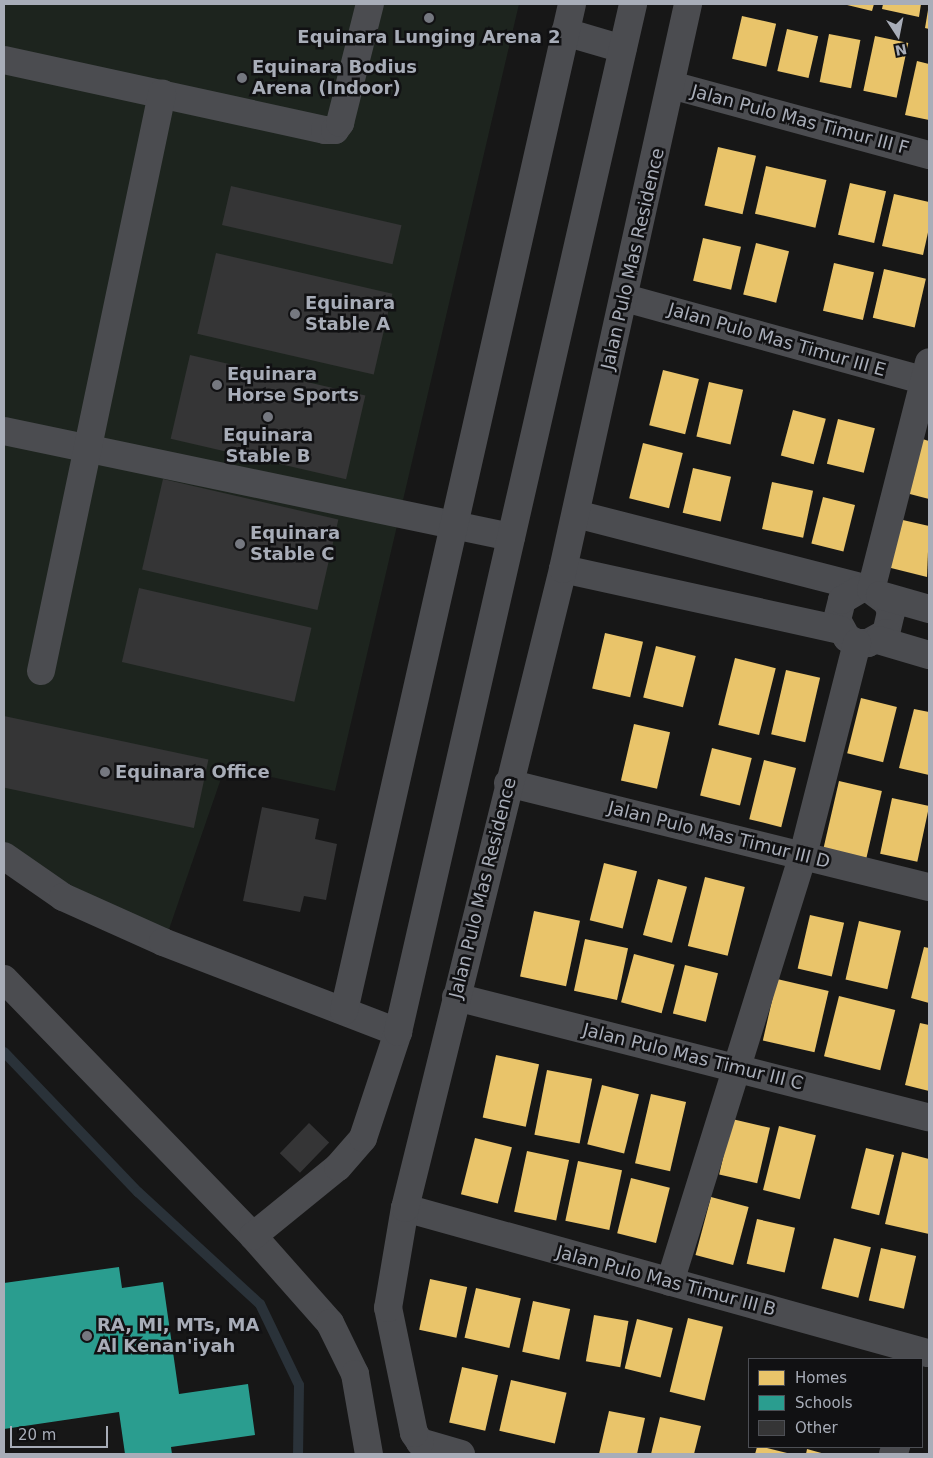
<!DOCTYPE html>
<html>
<head>
<meta charset="utf-8">
<style>
	body { margin:0 }
	#map { position:relative; width:933px; height:1458px; overflow:hidden; background:#171717; font-family:"DejaVu Sans",sans-serif }
	div>[style] { position:absolute }
	.green>* { inset:0; background:#1d241e }
	.homes>* { inset:0; background:#e9c46a; transform-origin:0 0 }
	.schools>* { inset:0; background:#2a9d8f }
	.stream>* { height:10px; margin:-5px; padding:0 5px; transform-origin:5px; border-radius:5px; background:#2a3239 }
	.building>* { inset:0; background:#353536; transform-origin:0 0 }
	.minor>* { height:28px; margin:-14px; padding:0 14px; transform-origin:14px; border-radius:14px; background:#4b4c50 }
	.dots>* { width:14px; height:14px; translate:-50% -50%; box-sizing:border-box; border:2px solid #111113; border-radius:50% }
	span { translate:-50% -50%; white-space:nowrap; text-align:center; line-height:1.15; -webkit-text-stroke:5px #111113; paint-order:stroke }
	.poi-label { font-size:18px; color:#a8adb8; font-weight:700 }
	.left { translate:0 -50%; text-align:left }
	.street-label { font-size:18px; color:#a8adb8 }
	.frame { position:absolute; inset:0; border:5px solid #a8adb8; pointer-events:none }
	.legend { position:absolute; left:748px; top:1358px; width:175px; height:90px; box-sizing:border-box; background:#111113; border:1px solid #4d4f55; margin:0; padding:6px 9px; list-style:none; font-size:15px; color:#a8adb8 }
	.legend li { display:flex; align-items:center; gap:10px; height:25px }
	.legend b { width:25px; border:1px solid #4d4f55 }
	.north { position:absolute; left:873px; top:10px; width:50px; height:50px; -webkit-text-stroke:4px #111113; paint-order:stroke; rotate:169deg; font-size:14px; font-weight:700; line-height:20px; text-align:center; color:#a8adb8 }
	.north::after { content:''; display:block; margin:auto; width:18px; height:22px; background:#a8adb8; clip-path:polygon(50% 0,100% 100%,50% 72%,0 100%) }
	.scale { position:absolute; left:10px; top:1426px; width:98px; height:22px; box-sizing:border-box; border:2px solid #a8adb8; border-top:0; padding-left:6px; font-size:15px; line-height:18px; white-space:nowrap; color:#a8adb8; -webkit-text-stroke:4px #111113; paint-order:stroke }
</style>
</head>
<body>
<div id="map">
	<div class="green">
		<i style="clip-path:polygon(4px 4px,519px 4px,335px 791px,225px 767px,166px 938px,4px 848px)"></i>
	</div>
	<div class="homes">
		<i style="clip-path:polygon(843px 4px,874px 4px,872px 11px)"></i>
		<i style="clip-path:polygon(883px 4px,921px 4px,919px 17px,882px 9px)"></i>
		<i style="clip-path:polygon(928px 10px,929px 10px,929px 29px,925px 28px)"></i>
		<i style="left:742px;top:16px;width:35px;height:44px;rotate:13deg"></i>
		<i style="left:787px;top:29px;width:32px;height:43px;rotate:13deg"></i>
		<i style="left:829px;top:34px;width:32px;height:49px;rotate:11deg"></i>
		<i style="left:875px;top:36px;width:34px;height:56px;rotate:12deg"></i>
		<i style="clip-path:polygon(917px 61px,929px 64px,929px 120px,905px 115px)"></i>
		<i style="left:718px;top:147px;width:39px;height:60px;rotate:13deg"></i>
		<i style="left:766px;top:166px;width:62px;height:49px;rotate:13deg"></i>
		<i style="left:850px;top:183px;width:37px;height:53px;rotate:13deg"></i>
		<i style="clip-path:polygon(894px 194px,929px 202px,929px 228px,923px 255px,882px 246px)"></i>
		<i style="left:703px;top:238px;width:39px;height:44px;rotate:13deg"></i>
		<i style="left:756px;top:243px;width:34px;height:53px;rotate:14deg"></i>
		<i style="left:834px;top:263px;width:41px;height:49px;rotate:13deg"></i>
		<i style="left:884px;top:269px;width:43px;height:50px;rotate:13deg"></i>
		<i style="left:663px;top:370px;width:37px;height:57px;rotate:14deg"></i>
		<i style="left:709px;top:382px;width:35px;height:56px;rotate:13deg"></i>
		<i style="left:793px;top:410px;width:34px;height:47px;rotate:15deg"></i>
		<i style="left:838px;top:419px;width:38px;height:46px;rotate:14deg"></i>
		<i style="clip-path:polygon(919px 438px,929px 441px,929px 499px,906px 493px)"></i>
		<i style="left:643px;top:443px;width:41px;height:57px;rotate:14deg"></i>
		<i style="left:693px;top:468px;width:39px;height:46px;rotate:13deg"></i>
		<i style="left:772px;top:482px;width:42px;height:48px;rotate:12deg"></i>
		<i style="left:823px;top:497px;width:33px;height:48px;rotate:14deg"></i>
		<i style="clip-path:polygon(894px 518px,929px 526px,927px 577px,883px 566px)"></i>
		<i style="left:605px;top:633px;width:39px;height:57px;rotate:13deg"></i>
		<i style="left:656px;top:646px;width:41px;height:53px;rotate:14deg"></i>
		<i style="left:735px;top:658px;width:42px;height:69px;rotate:14deg"></i>
		<i style="left:786px;top:670px;width:35px;height:66px;rotate:13deg"></i>
		<i style="left:861px;top:698px;width:37px;height:57px;rotate:14deg"></i>
		<i style="clip-path:polygon(914px 709px,929px 712px,929px 775px,899px 768px)"></i>
		<i style="left:634px;top:724px;width:37px;height:58px;rotate:13deg"></i>
		<i style="left:712px;top:748px;width:41px;height:49px;rotate:14deg"></i>
		<i style="left:764px;top:760px;width:33px;height:61px;rotate:14deg"></i>
		<i style="left:839px;top:781px;width:44px;height:69px;rotate:13deg"></i>
		<i style="left:892px;top:798px;width:38px;height:57px;rotate:12deg"></i>
		<i style="left:604px;top:863px;width:34px;height:59px;rotate:14deg"></i>
		<i style="left:705px;top:877px;width:41px;height:71px;rotate:14deg"></i>
		<i style="left:658px;top:879px;width:30px;height:58px;rotate:15deg"></i>
		<i style="left:534px;top:911px;width:47px;height:67px;rotate:12deg"></i>
		<i style="left:810px;top:915px;width:35px;height:55px;rotate:13deg"></i>
		<i style="left:859px;top:921px;width:43px;height:60px;rotate:13deg"></i>
		<i style="left:585px;top:939px;width:44px;height:53px;rotate:12deg"></i>
		<i style="clip-path:polygon(924px 947px,929px 948px,929px 1003px,911px 998px)"></i>
		<i style="left:634px;top:954px;width:42px;height:50px;rotate:15deg"></i>
		<i style="left:685px;top:965px;width:34px;height:50px;rotate:14deg"></i>
		<i style="left:777px;top:979px;width:53px;height:63px;rotate:13deg"></i>
		<i style="left:839px;top:996px;width:58px;height:62px;rotate:14deg"></i>
		<i style="clip-path:polygon(920px 1023px,929px 1025px,929px 1091px,905px 1085px)"></i>
		<i style="left:496px;top:1055px;width:44px;height:64px;rotate:12deg"></i>
		<i style="left:547px;top:1070px;width:46px;height:66px;rotate:11deg"></i>
		<i style="left:602px;top:1085px;width:38px;height:61px;rotate:14deg"></i>
		<i style="left:651px;top:1094px;width:36px;height:71px;rotate:13deg"></i>
		<i style="left:732px;top:1119px;width:39px;height:57px;rotate:13deg"></i>
		<i style="left:779px;top:1126px;width:38px;height:66px;rotate:14deg"></i>
		<i style="left:475px;top:1138px;width:38px;height:58px;rotate:14deg"></i>
		<i style="left:866px;top:1148px;width:29px;height:62px;rotate:14deg"></i>
		<i style="left:527px;top:1151px;width:43px;height:62px;rotate:12deg"></i>
		<i style="clip-path:polygon(902px 1152px,929px 1159px,929px 1234px,885px 1224px)"></i>
		<i style="left:578px;top:1161px;width:45px;height:61px;rotate:12deg"></i>
		<i style="left:631px;top:1178px;width:40px;height:57px;rotate:14deg"></i>
		<i style="left:711px;top:1197px;width:39px;height:60px;rotate:15deg"></i>
		<i style="left:757px;top:1219px;width:39px;height:46px;rotate:13deg"></i>
		<i style="left:834px;top:1238px;width:38px;height:52px;rotate:14deg"></i>
		<i style="left:881px;top:1248px;width:36px;height:54px;rotate:13deg"></i>
		<i style="left:430px;top:1279px;width:38px;height:52px;rotate:12deg"></i>
		<i style="left:476px;top:1288px;width:46px;height:51px;rotate:13deg"></i>
		<i style="left:533px;top:1301px;width:38px;height:52px;rotate:12deg"></i>
		<i style="left:594px;top:1315px;width:35px;height:47px;rotate:10deg"></i>
		<i style="left:688px;top:1318px;width:36px;height:76px;rotate:14deg"></i>
		<i style="left:637px;top:1319px;width:37px;height:51px;rotate:14deg"></i>
		<i style="left:462px;top:1367px;width:37px;height:57px;rotate:13deg"></i>
		<i style="left:511px;top:1380px;width:57px;height:52px;rotate:13deg"></i>
		<i style="clip-path:polygon(609px 1411px,645px 1418px,637px 1454px,599px 1454px)"></i>
		<i style="clip-path:polygon(660px 1417px,701px 1426px,694px 1454px,651px 1454px)"></i>
		<i style="clip-path:polygon(757px 1447px,763px 1447px,791px 1454px,755px 1454px)"></i>
		<i style="clip-path:polygon(807px 1449px,825px 1454px,806px 1454px)"></i>
	</div>
	<div class="schools">
		<i style="clip-path:polygon(119px 1267px,122px 1288px,163px 1282px,179px 1394px,248px 1384px,255px 1435px,171px 1447px,172px 1454px,125px 1454px,119px 1412px,4px 1429px,4px 1283px)"></i>
	</div>
	<div class="stream">
		<i style="left:4px;top:1052px;width:194px;rotate:46.3deg"></i>
		<i style="left:138px;top:1192px;width:166px;rotate:42.6deg"></i>
		<i style="left:260px;top:1304px;width:90px;rotate:64.3deg"></i>
		<i style="left:299px;top:1385px;width:69px;rotate:90.8deg"></i>
	</div>
	<div class="building">
		<i style="left:231px;top:186px;width:175px;height:40px;rotate:13deg"></i>
		<i style="left:216px;top:253px;width:181px;height:83px;rotate:13deg"></i>
		<i style="left:190px;top:355px;width:180px;height:86px;rotate:13deg"></i>
		<i style="left:163px;top:479px;width:180px;height:93px;rotate:13deg"></i>
		<i style="left:139px;top:588px;width:177px;height:76px;rotate:13deg"></i>
		<i style="left:4px;top:716px;width:209px;height:70px;rotate:12deg"></i>
		<i style="clip-path:polygon(262px 807px,319px 819px,315px 839px,337px 844px,326px 900px,304px 896px,300px 912px,243px 901px)"></i>
		<i style="left:309px;top:1123px;width:28px;height:42px;rotate:44deg"></i>
	</div>
	<div class="minor">
		<i style="left:565px;top:32px;width:60px;rotate:16.3deg"></i>
		<i style="left:4px;top:60px;width:329px;rotate:12.3deg"></i>
		<i style="left:325px;top:130px;width:10px"></i>
		<i style="left:335px;top:130px;width:9px;rotate:-54deg"></i>
		<i style="left:340px;top:123px;width:123px;rotate:-75.9deg"></i>
		<i style="left:671px;top:85px;width:267px;rotate:15.2deg"></i>
		<i style="left:625px;top:298px;width:315px;rotate:15.4deg"></i>
		<i style="left:4px;top:431px;width:518px;rotate:11.81deg"></i>
		<i style="left:576px;top:514px;width:305px;rotate:14.4deg"></i>
		<i style="left:871px;top:590px;width:20px;rotate:37deg"></i>
		<i style="left:887px;top:602px;width:11px;rotate:68deg"></i>
		<i style="left:891px;top:612px;width:22px;rotate:103deg"></i>
		<i style="left:886px;top:633px;width:21px;rotate:151deg"></i>
		<i style="left:868px;top:643px;width:11px;rotate:180deg"></i>
		<i style="left:857px;top:643px;width:11px;rotate:-153deg"></i>
		<i style="left:847px;top:638px;width:21px;rotate:-119deg"></i>
		<i style="left:837px;top:620px;width:21px;rotate:-76deg"></i>
		<i style="left:842px;top:600px;width:21px;rotate:-31deg"></i>
		<i style="left:563px;top:569px;width:284px;rotate:12.4deg"></i>
		<i style="left:871px;top:590px;width:235px;rotate:-75.7deg"></i>
		<i style="left:880px;top:595px;width:51px;rotate:15.9deg"></i>
		<i style="left:878px;top:640px;width:53px;rotate:16.4deg"></i>
		<i style="left:41px;top:671px;width:590px;rotate:-78.16deg"></i>
		<i style="left:508px;top:783px;width:434px;rotate:13.9deg"></i>
		<i style="left:4px;top:856px;width:72px;rotate:34.8deg"></i>
		<i style="left:63px;top:897px;width:110px;rotate:24.2deg"></i>
		<i style="left:163px;top:942px;width:252px;rotate:21deg"></i>
		<i style="left:4px;top:979px;width:358px;rotate:45.9deg"></i>
		<i style="left:253px;top:1236px;width:116px;rotate:48.5deg"></i>
		<i style="left:330px;top:1323px;width:57px;rotate:63.9deg"></i>
		<i style="left:355px;top:1374px;width:81px;rotate:80.1deg"></i>
		<i style="left:456px;top:997px;width:488px;rotate:14.3deg"></i>
		<i style="left:344px;top:1011px;width:1032px;rotate:-77.24deg"></i>
		<i style="left:405px;top:1208px;width:542px;rotate:15.52deg"></i>
		<i style="left:253px;top:1236px;width:109px;rotate:-39.1deg"></i>
		<i style="left:338px;top:1167px;width:38px;rotate:-49deg"></i>
		<i style="left:363px;top:1138px;width:112px;rotate:-71.7deg"></i>
		<i style="left:398px;top:1032px;width:1055px;rotate:-77.12deg"></i>
		<i style="left:670px;top:1282px;width:447px;rotate:-72.7deg"></i>
		<i style="left:803px;top:855px;width:219px;rotate:-75.7deg"></i>
		<i style="left:461px;top:1454px;width:43px;rotate:-163.7deg"></i>
		<i style="left:420px;top:1442px;width:11px;rotate:-124deg"></i>
		<i style="left:414px;top:1433px;width:128px;rotate:-101.7deg"></i>
		<i style="left:388px;top:1308px;width:101px;rotate:-80.4deg"></i>
		<i style="left:405px;top:1208px;width:658px;rotate:-76.11deg"></i>
		<i style="left:563px;top:569px;width:579px;rotate:-77.52deg"></i>
		<i style="left:893px;top:1454px;width:8px;rotate:-67deg"></i>
	</div>
	<div class="dots">
		<i style="left:429px;top:18px;background:#757880"></i>
		<i style="left:242px;top:78px;background:#757880"></i>
		<i style="left:295px;top:314px;background:#757880"></i>
		<i style="left:217px;top:385px;background:#757880"></i>
		<i style="left:268px;top:417px;background:#757880"></i>
		<i style="left:240px;top:544px;background:#757880"></i>
		<i style="left:105px;top:772px;background:#757880"></i>
		<i style="left:87px;top:1336px;background:#757880"></i>
	</div>
	<div class="poi-label">
		<span style="left:429px;top:37px">Equinara Lunging Arena 2</span>
		<span class="left" style="left:252px;top:78px">Equinara Bodius<br>Arena (Indoor)</span>
		<span class="left" style="left:305px;top:314px">Equinara<br>Stable A</span>
		<span class="left" style="left:227px;top:385px">Equinara<br>Horse Sports</span>
		<span style="left:268px;top:446px">Equinara<br>Stable B</span>
		<span class="left" style="left:250px;top:544px">Equinara<br>Stable C</span>
		<span class="left" style="left:115px;top:772px">Equinara Office</span>
		<span class="left" style="left:97px;top:1336px">RA, MI, MTs, MA<br>Al Kenan'iyah</span>
	</div>
	<div class="street-label">
		<span style="left:800px;top:120px;rotate:15deg">Jalan Pulo Mas Timur III F</span>
		<span style="left:633px;top:259px;rotate:-77deg">Jalan Pulo Mas Residence</span>
		<span style="left:777px;top:340px;rotate:16deg">Jalan Pulo Mas Timur III E</span>
		<span style="left:719px;top:835px;rotate:14deg">Jalan Pulo Mas Timur III D</span>
		<span style="left:483px;top:888px;rotate:-76deg">Jalan Pulo Mas Residence</span>
		<span style="left:693px;top:1057px;rotate:14deg">Jalan Pulo Mas Timur III C</span>
		<span style="left:666px;top:1281px;rotate:15deg">Jalan Pulo Mas Timur III B</span>
	</div>
	<div class="frame"></div>
	<ul class="legend">
	<li><b style="height:14px;background:#e9c46a"></b>Homes</li>
	<li><b style="height:14px;background:#2a9d8f"></b>Schools</li>
	<li><b style="height:14px;background:#353536"></b>Other</li>
	</ul>
	<div class="north">N</div>
	<div class="scale">20 m</div>
</div>
</body>
</html>
